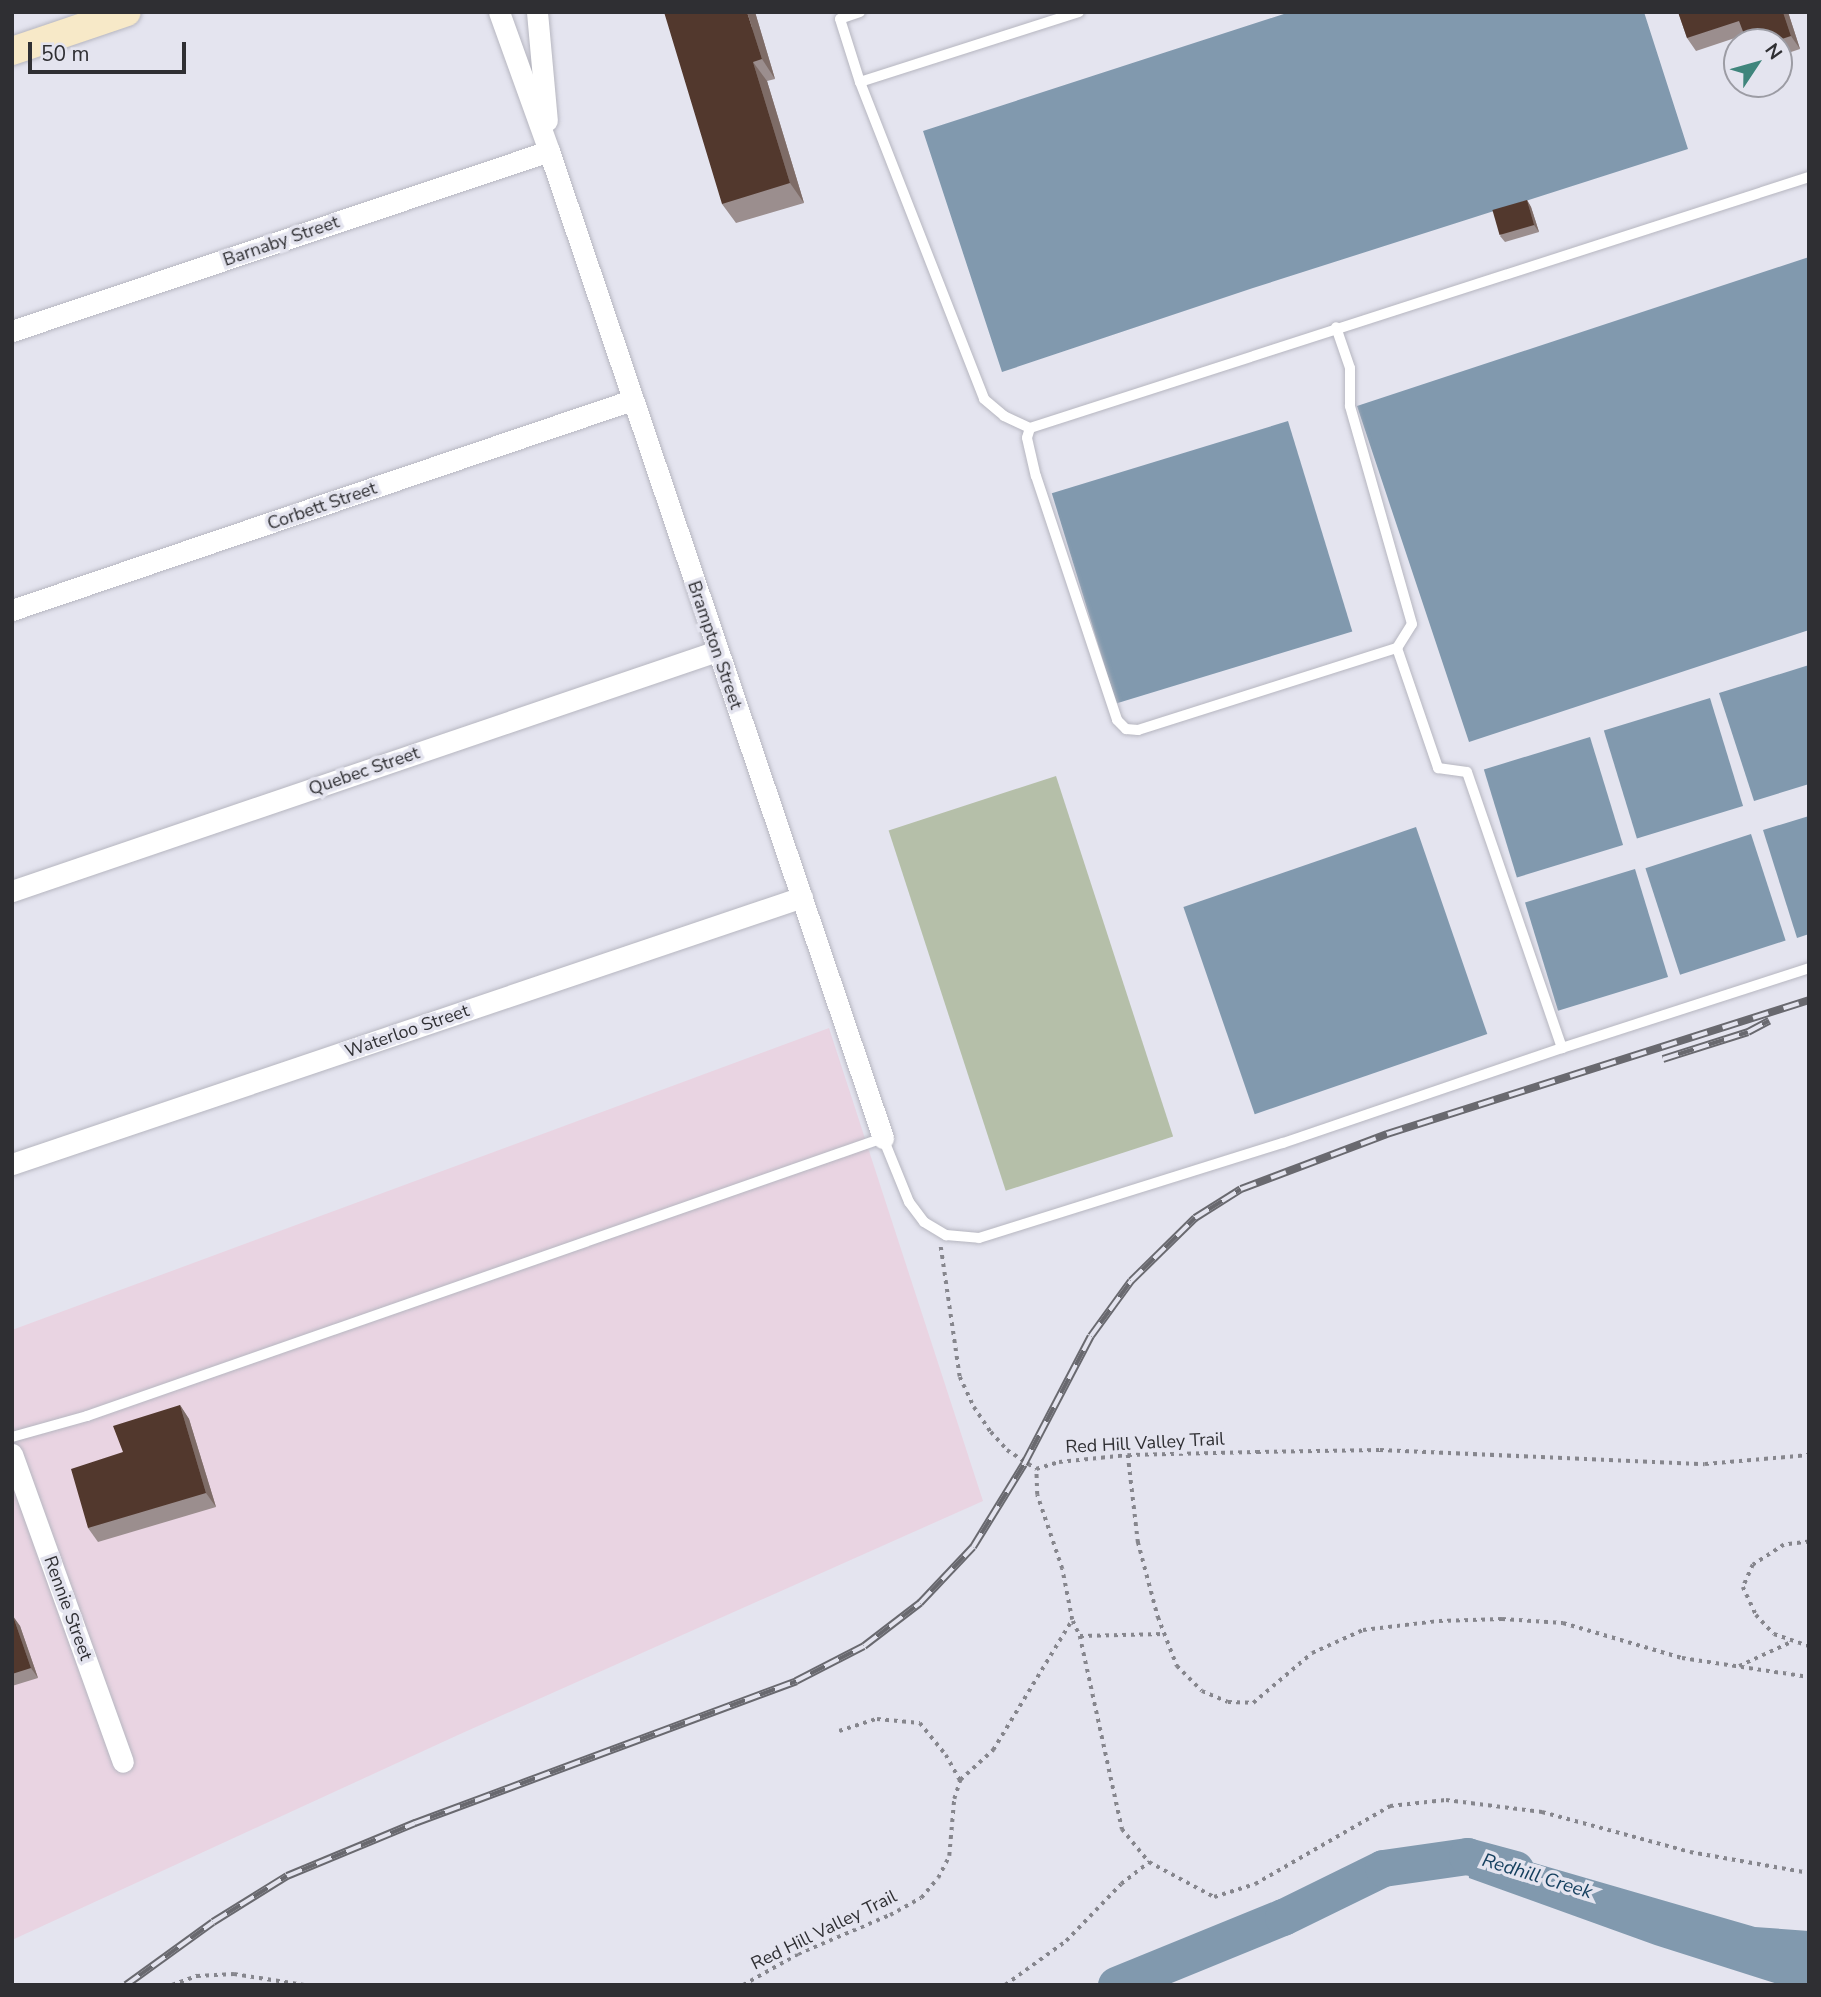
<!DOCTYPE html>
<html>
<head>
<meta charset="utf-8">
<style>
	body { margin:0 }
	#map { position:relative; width:1821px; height:1997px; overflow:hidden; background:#e4e4ef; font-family:"Nunito Sans",sans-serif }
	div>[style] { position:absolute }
	.industrial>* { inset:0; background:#e9d4e2 }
	.green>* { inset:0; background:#b5bfa9; transform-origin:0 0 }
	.water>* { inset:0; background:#8199ae; transform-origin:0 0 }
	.river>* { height:37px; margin:-18.5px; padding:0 18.5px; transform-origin:18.5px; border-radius:18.5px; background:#8199ae }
	.path>* { height:3.5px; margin-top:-1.75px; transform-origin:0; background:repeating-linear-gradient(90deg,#86868d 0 3.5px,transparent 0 8.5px) }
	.roads { filter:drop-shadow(0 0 2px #b6b6c0) drop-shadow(0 0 2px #b6b6c0) }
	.lane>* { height:10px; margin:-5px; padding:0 5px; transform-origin:5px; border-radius:5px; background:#fff }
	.street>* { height:21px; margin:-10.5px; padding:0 10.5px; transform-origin:10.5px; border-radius:10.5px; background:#fff }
	.secondary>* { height:28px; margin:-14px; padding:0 14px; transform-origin:14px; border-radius:14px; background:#f7e9c8 }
	.rail>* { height:8px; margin-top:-4px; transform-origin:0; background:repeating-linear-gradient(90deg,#e4e4ef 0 16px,#69696f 0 32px); box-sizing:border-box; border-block:2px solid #69696f }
	.wall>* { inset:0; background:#9b8e8e }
	.shaded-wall>* { inset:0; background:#7e6c67 }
	.building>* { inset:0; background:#52382d; transform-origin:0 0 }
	span { translate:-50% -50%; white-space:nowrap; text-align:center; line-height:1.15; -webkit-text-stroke:7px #e4e4ef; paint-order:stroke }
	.street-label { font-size:18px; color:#2f2f33 }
	.water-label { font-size:19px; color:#16405f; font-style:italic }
	.frame { position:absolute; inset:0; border:14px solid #2f2f33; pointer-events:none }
	.north { position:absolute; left:1723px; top:28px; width:70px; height:70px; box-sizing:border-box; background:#e4e4ef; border:2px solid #9c9ca4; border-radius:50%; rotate:54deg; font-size:19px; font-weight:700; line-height:28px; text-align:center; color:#2f2f33 }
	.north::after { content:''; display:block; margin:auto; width:24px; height:32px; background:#3f857c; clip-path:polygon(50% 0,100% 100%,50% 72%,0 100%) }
	.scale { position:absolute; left:28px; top:42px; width:158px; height:32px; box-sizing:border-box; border:4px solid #2f2f33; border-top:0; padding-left:9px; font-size:21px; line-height:24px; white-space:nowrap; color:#2f2f33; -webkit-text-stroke:5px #e4e4ef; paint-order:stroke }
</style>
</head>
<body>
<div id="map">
	<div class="industrial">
		<i style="clip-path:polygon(829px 1028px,983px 1501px,458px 1735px,12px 1940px,12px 1330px)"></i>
	</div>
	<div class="green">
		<i style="left:1056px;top:776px;width:379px;height:176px;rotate:72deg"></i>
	</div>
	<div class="water">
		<i style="clip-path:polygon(1290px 12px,1644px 12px,1688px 149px,1253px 288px,1002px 372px,923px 131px)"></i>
		<i style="clip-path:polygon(1809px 257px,1809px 630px,1469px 742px,1357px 406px)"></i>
		<i style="left:1288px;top:421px;width:220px;height:247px;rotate:73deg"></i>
		<i style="clip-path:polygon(1809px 665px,1809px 784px,1754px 801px,1719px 693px)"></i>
		<i style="left:1710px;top:698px;width:113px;height:111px;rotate:73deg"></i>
		<i style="left:1590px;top:737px;width:113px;height:111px;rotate:73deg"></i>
		<i style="clip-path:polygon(1809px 816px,1809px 934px,1797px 938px,1763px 830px)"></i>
		<i style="left:1416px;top:827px;width:219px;height:246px;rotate:71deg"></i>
		<i style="left:1751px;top:834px;width:112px;height:111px;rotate:72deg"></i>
		<i style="left:1635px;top:869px;width:113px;height:115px;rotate:73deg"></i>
		<i style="clip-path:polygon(1465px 1843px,1755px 1927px,1809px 1931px,1809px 1985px,1781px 1985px,1655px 1945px,1469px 1878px)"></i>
	</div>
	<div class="river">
		<i style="left:1116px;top:1985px;width:180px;rotate:-22.2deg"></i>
		<i style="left:1283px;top:1917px;width:111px;rotate:-26.1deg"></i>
		<i style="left:1383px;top:1868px;width:85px;rotate:-8.1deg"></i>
		<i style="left:1467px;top:1856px;width:50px;rotate:15.2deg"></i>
	</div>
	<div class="path">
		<i style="left:941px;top:1247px;width:131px;rotate:81.7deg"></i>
		<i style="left:960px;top:1377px;width:33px;rotate:65deg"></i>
		<i style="left:974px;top:1407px;width:30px;rotate:56deg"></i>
		<i style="left:991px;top:1432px;width:24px;rotate:48deg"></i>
		<i style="left:1007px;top:1450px;width:35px;rotate:33deg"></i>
		<i style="left:1128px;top:1455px;width:88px;rotate:83.4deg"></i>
		<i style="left:1138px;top:1542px;width:78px;rotate:75.1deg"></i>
		<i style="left:1158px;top:1617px;width:53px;rotate:68.8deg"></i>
		<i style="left:1177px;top:1666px;width:35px;rotate:45deg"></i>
		<i style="left:1202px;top:1691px;width:28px;rotate:23deg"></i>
		<i style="left:1228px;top:1702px;width:25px;rotate:2deg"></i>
		<i style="left:1253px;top:1703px;width:77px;rotate:-40.3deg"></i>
		<i style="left:1312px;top:1653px;width:56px;rotate:-24.3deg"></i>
		<i style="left:1363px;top:1630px;width:77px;rotate:-6.8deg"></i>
		<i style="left:1439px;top:1621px;width:63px;rotate:-1.8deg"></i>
		<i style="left:1502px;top:1619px;width:61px;rotate:3.8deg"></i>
		<i style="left:1563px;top:1623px;width:124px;rotate:16.4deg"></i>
		<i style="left:1682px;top:1658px;width:128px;rotate:8.5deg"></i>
		<i style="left:1036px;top:1469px;width:24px;rotate:-17deg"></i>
		<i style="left:1059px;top:1462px;width:69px;rotate:-5.8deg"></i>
		<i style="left:1128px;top:1455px;width:129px;rotate:-1.3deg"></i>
		<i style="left:1257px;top:1452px;width:123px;rotate:-0.9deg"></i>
		<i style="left:1380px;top:1450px;width:325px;rotate:2.5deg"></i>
		<i style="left:1705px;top:1464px;width:104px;rotate:-4.9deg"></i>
		<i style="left:1809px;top:1542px;width:25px;rotate:173deg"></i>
		<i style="left:1784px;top:1545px;width:37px;rotate:147deg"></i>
		<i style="left:1753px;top:1565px;width:24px;rotate:114deg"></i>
		<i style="left:1743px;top:1587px;width:31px;rotate:65deg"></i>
		<i style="left:1756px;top:1615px;width:26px;rotate:47deg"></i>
		<i style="left:1774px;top:1634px;width:37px;rotate:19deg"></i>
		<i style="left:1073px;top:1621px;width:17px;rotate:65deg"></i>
		<i style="left:1080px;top:1636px;width:198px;rotate:77.7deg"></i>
		<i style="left:1122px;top:1829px;width:43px;rotate:50.7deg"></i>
		<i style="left:1080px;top:1636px;width:84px;rotate:-1.4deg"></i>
		<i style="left:1739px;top:1666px;width:57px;rotate:-24.8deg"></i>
		<i style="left:839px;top:1731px;width:40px;rotate:-18deg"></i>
		<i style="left:877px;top:1719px;width:43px;rotate:5.3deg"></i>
		<i style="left:920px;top:1723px;width:41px;rotate:50.9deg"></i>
		<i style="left:946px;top:1755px;width:29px;rotate:61deg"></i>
		<i style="left:172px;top:1985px;width:27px;rotate:-20deg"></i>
		<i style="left:197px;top:1976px;width:37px;rotate:-3deg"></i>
		<i style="left:234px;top:1974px;width:71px;rotate:8.9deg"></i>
		<i style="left:743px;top:1985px;width:63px;rotate:-29.4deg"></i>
		<i style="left:798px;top:1954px;width:100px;rotate:-23deg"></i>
		<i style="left:890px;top:1915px;width:35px;rotate:-29deg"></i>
		<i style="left:921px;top:1898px;width:26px;rotate:-50deg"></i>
		<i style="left:938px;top:1878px;width:25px;rotate:-63deg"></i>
		<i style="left:949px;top:1856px;width:57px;rotate:-85deg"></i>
		<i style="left:954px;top:1799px;width:20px;rotate:-72deg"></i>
		<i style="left:960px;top:1780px;width:45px;rotate:-42.3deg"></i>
		<i style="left:993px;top:1750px;width:152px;rotate:-58.7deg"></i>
		<i style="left:1072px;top:1620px;width:52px;rotate:-101.1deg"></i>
		<i style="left:1062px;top:1569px;width:78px;rotate:-108.7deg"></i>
		<i style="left:1037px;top:1495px;width:26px;rotate:-92deg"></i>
		<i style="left:1005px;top:1985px;width:75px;rotate:-35.8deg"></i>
		<i style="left:1066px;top:1941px;width:79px;rotate:-46deg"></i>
		<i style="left:1121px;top:1884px;width:36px;rotate:-38deg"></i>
		<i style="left:1149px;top:1862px;width:74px;rotate:28.3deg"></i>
		<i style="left:1214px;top:1897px;width:43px;rotate:-17.6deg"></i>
		<i style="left:1255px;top:1884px;width:156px;rotate:-30deg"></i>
		<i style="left:1390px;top:1806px;width:56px;rotate:-6.1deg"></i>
		<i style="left:1446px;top:1800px;width:97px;rotate:7.1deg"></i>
		<i style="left:1542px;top:1812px;width:153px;rotate:15.1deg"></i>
		<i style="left:1690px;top:1852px;width:121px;rotate:10deg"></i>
	</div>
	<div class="roads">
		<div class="lane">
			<i style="left:860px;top:12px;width:21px;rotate:161deg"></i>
			<i style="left:840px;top:19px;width:66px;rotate:72.4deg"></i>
			<i style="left:1079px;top:12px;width:230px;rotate:162.3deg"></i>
			<i style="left:860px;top:82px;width:340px;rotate:68.6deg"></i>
			<i style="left:984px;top:399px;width:26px;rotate:40deg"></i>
			<i style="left:1004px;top:416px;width:29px;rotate:25deg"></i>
			<i style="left:1030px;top:428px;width:818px;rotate:-17.86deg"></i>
			<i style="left:1030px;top:428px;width:10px;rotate:107deg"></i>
			<i style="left:1027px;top:438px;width:39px;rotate:77deg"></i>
			<i style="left:1036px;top:476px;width:257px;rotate:71.6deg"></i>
			<i style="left:1117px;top:720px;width:13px;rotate:45deg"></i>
			<i style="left:1126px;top:729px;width:12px;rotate:5deg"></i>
			<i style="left:1138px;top:730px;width:272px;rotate:-17.6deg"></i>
			<i style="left:1397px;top:648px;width:28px;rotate:-58deg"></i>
			<i style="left:1412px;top:624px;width:227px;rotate:-105.9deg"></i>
			<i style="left:1350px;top:406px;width:38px;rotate:-90deg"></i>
			<i style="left:1350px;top:368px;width:43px;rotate:-108.9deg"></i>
			<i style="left:1397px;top:648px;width:127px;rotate:71.1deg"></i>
			<i style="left:1438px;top:768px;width:29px;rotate:8deg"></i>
			<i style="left:1467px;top:772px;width:292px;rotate:71deg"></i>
			<i style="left:12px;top:1437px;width:78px;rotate:-15.6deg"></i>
			<i style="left:87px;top:1416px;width:843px;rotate:-19.25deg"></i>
			<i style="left:883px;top:1138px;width:69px;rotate:67.9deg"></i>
			<i style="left:909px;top:1202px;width:25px;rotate:53deg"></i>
			<i style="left:924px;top:1222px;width:26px;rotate:31deg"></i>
			<i style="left:946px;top:1235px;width:33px;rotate:5deg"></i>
			<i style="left:979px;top:1238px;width:318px;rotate:-17.4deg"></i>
			<i style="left:1283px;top:1143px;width:295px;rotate:-18.8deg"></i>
			<i style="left:1562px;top:1048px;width:260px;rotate:-17.9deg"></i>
		</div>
		<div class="street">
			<i style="left:499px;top:12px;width:148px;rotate:70.2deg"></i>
			<i style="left:549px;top:151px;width:1042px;rotate:71.3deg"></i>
			<i style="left:537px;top:12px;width:109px;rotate:84.8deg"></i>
			<i style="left:12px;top:331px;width:566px;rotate:-18.53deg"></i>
			<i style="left:12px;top:610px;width:655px;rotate:-18.71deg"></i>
			<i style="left:12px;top:891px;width:745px;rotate:-18.8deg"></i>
			<i style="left:12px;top:1164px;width:834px;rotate:-18.67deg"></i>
			<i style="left:12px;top:1454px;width:327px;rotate:70.2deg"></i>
		</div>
		<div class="secondary">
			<i style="left:12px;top:51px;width:121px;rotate:-18.7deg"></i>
		</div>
	</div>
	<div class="rail">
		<i style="left:1663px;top:1059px;width:89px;rotate:-17.6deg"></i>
		<i style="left:1748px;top:1032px;width:24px;rotate:-28deg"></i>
		<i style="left:126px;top:1985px;width:107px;rotate:-35.9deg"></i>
		<i style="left:213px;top:1922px;width:87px;rotate:-31.9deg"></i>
		<i style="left:287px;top:1876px;width:139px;rotate:-22.5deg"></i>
		<i style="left:415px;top:1823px;width:407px;rotate:-20.4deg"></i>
		<i style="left:796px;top:1681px;width:76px;rotate:-27.2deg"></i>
		<i style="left:864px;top:1646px;width:71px;rotate:-37.5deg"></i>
		<i style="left:920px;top:1603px;width:77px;rotate:-46.6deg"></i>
		<i style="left:973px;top:1547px;width:97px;rotate:-58.4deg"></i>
		<i style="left:1024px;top:1464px;width:144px;rotate:-62.4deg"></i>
		<i style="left:1091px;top:1336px;width:68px;rotate:-54deg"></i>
		<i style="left:1131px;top:1281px;width:90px;rotate:-44.5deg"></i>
		<i style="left:1195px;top:1218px;width:54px;rotate:-32.2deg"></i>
		<i style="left:1241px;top:1189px;width:156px;rotate:-20.6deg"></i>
		<i style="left:1387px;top:1134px;width:443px;rotate:-17.6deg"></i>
	</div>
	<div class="wall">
		<i style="clip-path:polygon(755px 12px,775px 79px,767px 81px,804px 203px,736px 223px,722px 204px)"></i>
		<i style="clip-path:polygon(1678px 12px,1788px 12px,1800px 49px,1779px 56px,1779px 42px,1747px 42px,1744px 35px,1696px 51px,1687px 38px)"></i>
		<i style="clip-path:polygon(1527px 200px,1531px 207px,1539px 232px,1505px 242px,1500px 236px)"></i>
		<i style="clip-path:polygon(180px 1405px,189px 1419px,216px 1507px,98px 1542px,88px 1528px,123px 1452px)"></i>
		<i style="clip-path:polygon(12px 1616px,20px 1626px,38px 1678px,12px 1686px)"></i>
	</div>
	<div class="shaded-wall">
		<i style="clip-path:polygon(747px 12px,755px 12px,775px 79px,762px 59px)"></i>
		<i style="clip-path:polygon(1783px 12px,1788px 12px,1800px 49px,1791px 36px)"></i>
		<i style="clip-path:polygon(753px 62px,767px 81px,804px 203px,790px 183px)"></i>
		<i style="clip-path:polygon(1527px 200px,1531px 207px,1539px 232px,1534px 225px)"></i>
		<i style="clip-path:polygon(180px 1405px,189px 1419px,216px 1507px,206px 1493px)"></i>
		<i style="clip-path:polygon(13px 1616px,20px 1626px,38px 1678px,31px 1668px)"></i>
	</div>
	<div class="building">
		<i style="clip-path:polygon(664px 12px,747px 12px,762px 59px,753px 62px,790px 183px,722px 204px)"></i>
		<i style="clip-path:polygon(1678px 12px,1783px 12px,1791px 36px,1773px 42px,1747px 42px,1739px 21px,1687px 38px)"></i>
		<i style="left:1527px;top:200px;width:26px;height:36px;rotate:74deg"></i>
		<i style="clip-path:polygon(180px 1405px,206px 1493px,88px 1528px,71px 1469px,123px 1452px,113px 1426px)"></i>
		<i style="clip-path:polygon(12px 1616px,13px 1616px,31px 1668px,12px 1674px)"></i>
	</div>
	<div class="street-label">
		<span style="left:281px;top:241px;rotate:-19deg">Barnaby Street</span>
		<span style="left:322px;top:506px;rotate:-19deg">Corbett Street</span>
		<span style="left:715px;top:645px;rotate:71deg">Brampton Street</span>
		<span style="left:364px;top:771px;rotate:-19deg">Quebec Street</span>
		<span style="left:407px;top:1031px;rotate:-19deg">Waterloo Street</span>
		<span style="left:1145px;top:1443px;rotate:-3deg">Red Hill Valley Trail</span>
		<span style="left:68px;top:1608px;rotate:70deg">Rennie Street</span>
		<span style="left:824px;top:1930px;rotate:-26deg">Red Hill Valley Trail</span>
	</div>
	<div class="water-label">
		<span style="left:1537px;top:1877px;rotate:17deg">Redhill Creek</span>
	</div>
	<div class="frame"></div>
	<div class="north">N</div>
	<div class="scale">50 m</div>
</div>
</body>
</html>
